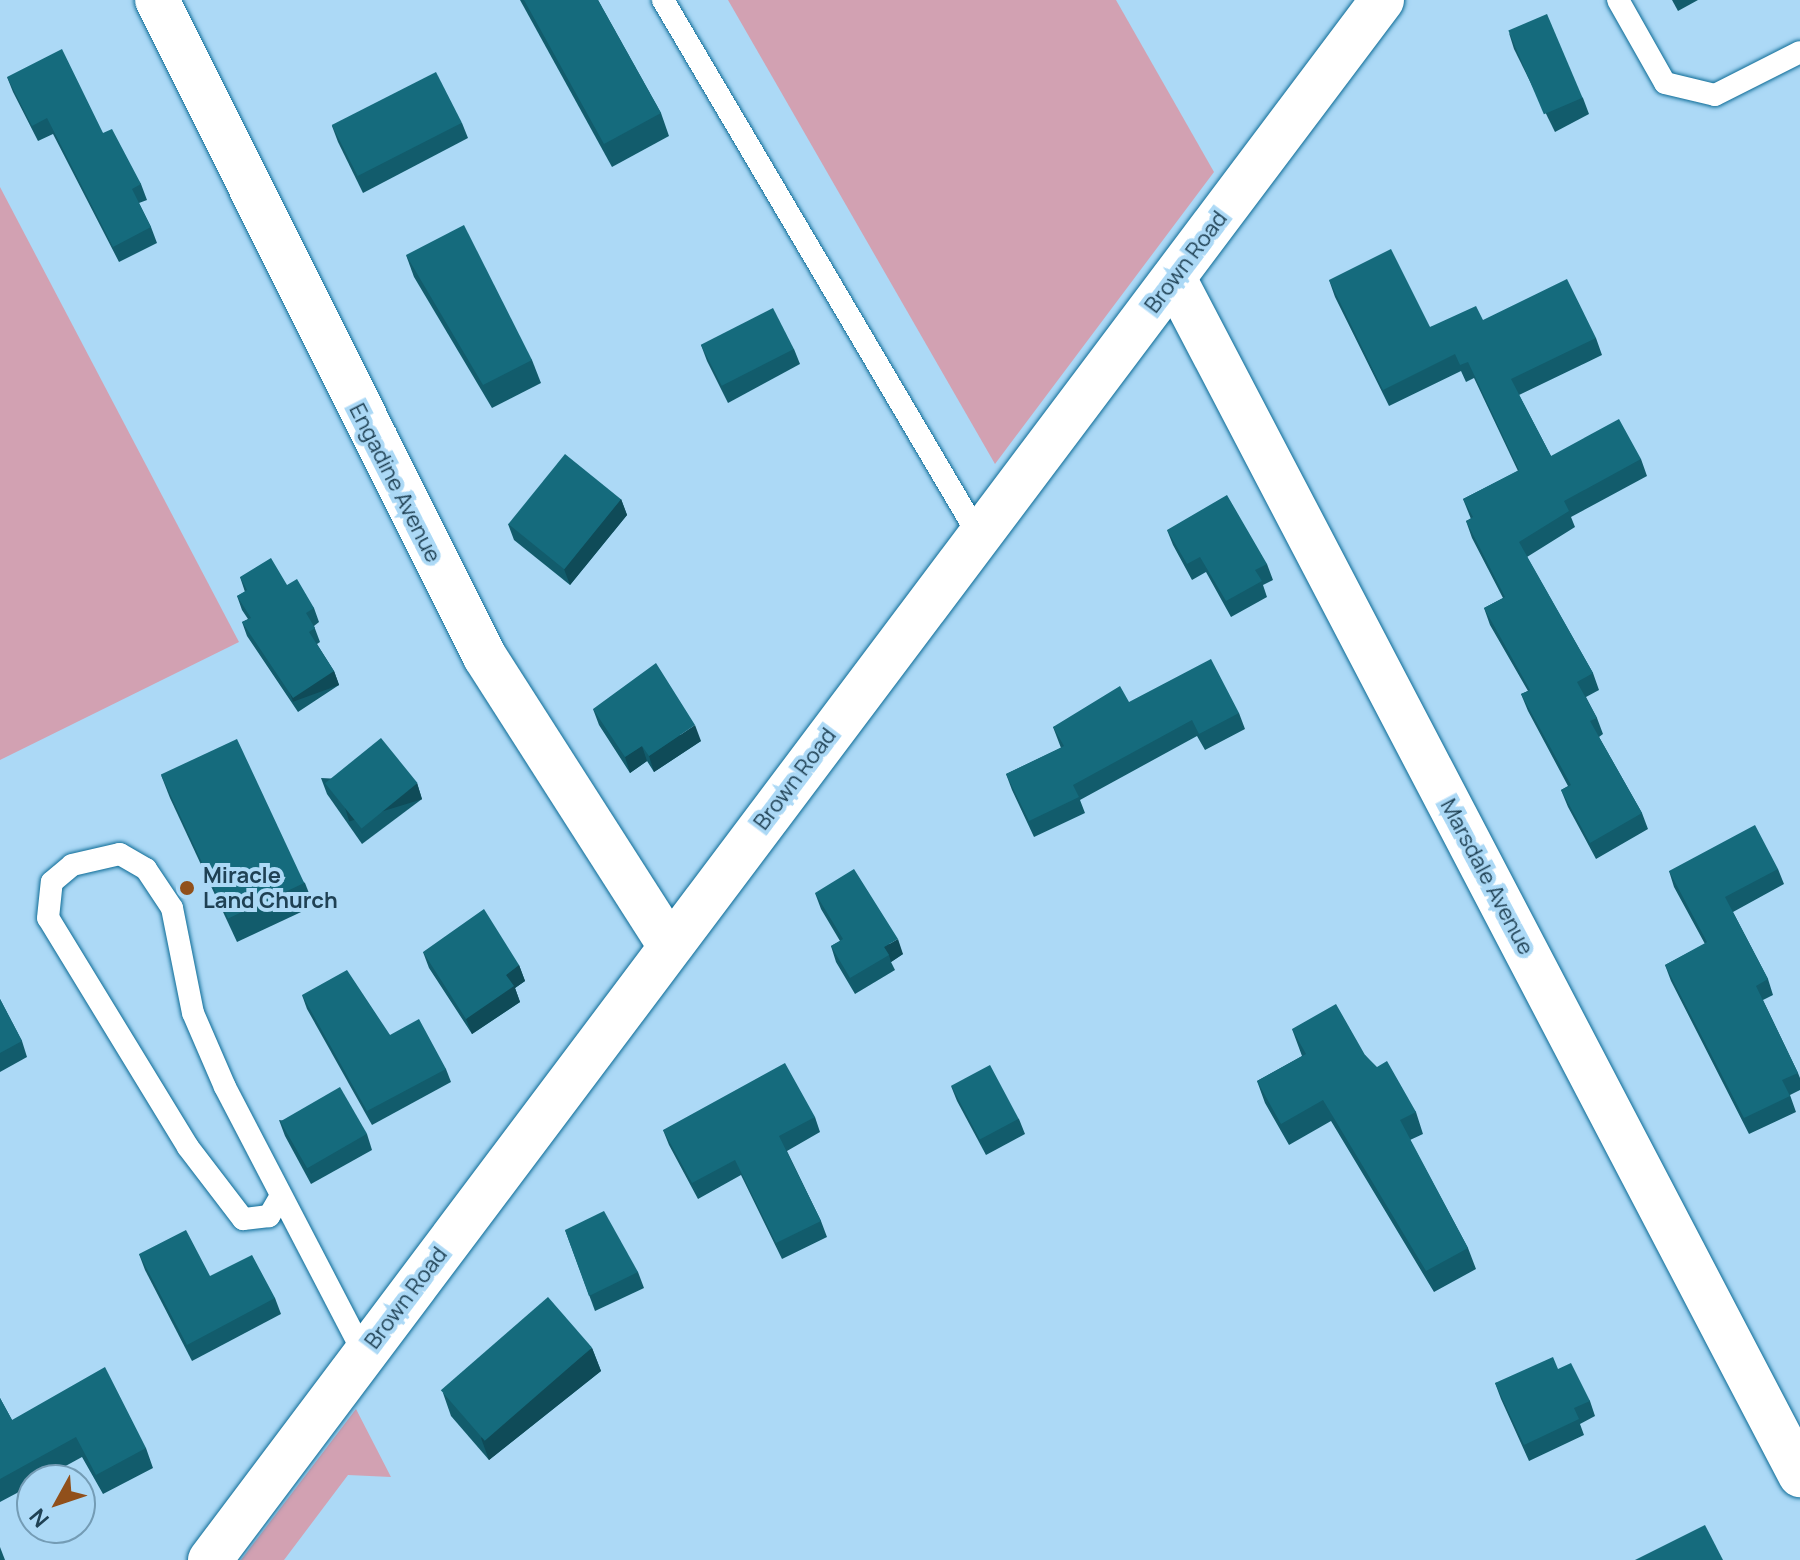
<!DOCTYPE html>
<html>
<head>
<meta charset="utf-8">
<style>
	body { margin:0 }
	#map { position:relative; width:1800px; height:1560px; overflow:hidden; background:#acd9f6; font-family:Manrope,sans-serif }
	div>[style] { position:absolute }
	.green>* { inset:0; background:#d2a1b2 }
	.roads { filter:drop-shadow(0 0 2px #0c6b96) drop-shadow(0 0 2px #0c6b96) }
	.service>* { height:22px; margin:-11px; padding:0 11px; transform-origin:11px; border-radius:11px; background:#fff }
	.minor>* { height:44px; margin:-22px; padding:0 22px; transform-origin:22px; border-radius:22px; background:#fff }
	.secondary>* { height:44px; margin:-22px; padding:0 22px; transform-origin:22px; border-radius:22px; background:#fff }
	.wall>* { inset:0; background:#125c6c }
	.shaded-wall>* { inset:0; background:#0f4b58; transform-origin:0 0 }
	.building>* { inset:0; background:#156b7d; transform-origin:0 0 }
	.dots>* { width:22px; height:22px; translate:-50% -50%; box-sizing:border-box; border:4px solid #acd9f6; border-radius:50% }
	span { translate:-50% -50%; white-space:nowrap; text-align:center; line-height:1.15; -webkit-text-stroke:8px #acd9f6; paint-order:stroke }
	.street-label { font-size:22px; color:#1f4154 }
	.poi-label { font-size:22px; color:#1f4154; font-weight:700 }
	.left { translate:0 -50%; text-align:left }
	.north { position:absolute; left:16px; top:1464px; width:80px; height:80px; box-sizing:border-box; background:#acd9f6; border:2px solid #749cb5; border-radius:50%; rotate:230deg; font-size:22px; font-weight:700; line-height:32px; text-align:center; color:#1f4154 }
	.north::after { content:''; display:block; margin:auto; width:28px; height:36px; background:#91501b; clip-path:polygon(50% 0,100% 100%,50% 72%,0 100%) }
</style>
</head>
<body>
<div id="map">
	<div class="green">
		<i style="clip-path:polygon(728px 0,1116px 0,1214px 172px,995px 464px)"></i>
		<i style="clip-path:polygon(0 187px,239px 642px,0 760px)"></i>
		<i style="clip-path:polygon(356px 1409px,391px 1477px,348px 1475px,284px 1560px,241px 1560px)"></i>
	</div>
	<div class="roads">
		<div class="service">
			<i style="left:663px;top:0;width:622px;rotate:59.48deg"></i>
			<i style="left:1618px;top:0;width:95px;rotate:60.5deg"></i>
			<i style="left:1665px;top:83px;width:51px;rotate:13.5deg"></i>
			<i style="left:1715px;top:95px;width:95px;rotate:-26.8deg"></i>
			<i style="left:279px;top:1199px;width:20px;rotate:120deg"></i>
			<i style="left:269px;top:1216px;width:26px;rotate:173deg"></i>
			<i style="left:243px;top:1219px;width:91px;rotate:-127.4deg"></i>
			<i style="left:188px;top:1147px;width:268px;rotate:-121.4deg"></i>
			<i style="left:48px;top:918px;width:36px;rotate:-84deg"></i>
			<i style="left:52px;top:882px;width:26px;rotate:-40deg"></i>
			<i style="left:72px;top:865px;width:49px;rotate:-12.9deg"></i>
			<i style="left:120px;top:854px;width:30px;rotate:30deg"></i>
			<i style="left:146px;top:869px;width:47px;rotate:56.3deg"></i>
			<i style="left:172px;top:908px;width:107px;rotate:78.7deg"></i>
			<i style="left:193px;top:1013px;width:81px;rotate:66.6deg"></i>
			<i style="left:225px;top:1087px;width:301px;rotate:62.5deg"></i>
		</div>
		<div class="minor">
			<i style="left:157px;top:0;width:734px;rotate:63.47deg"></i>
			<i style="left:485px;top:657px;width:343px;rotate:57.4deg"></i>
			<i style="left:1174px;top:278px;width:1351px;rotate:62.39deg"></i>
		</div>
		<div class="secondary">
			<i style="left:210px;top:1560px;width:1951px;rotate:-53.08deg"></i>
		</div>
	</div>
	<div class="wall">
		<i style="clip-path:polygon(520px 0,598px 0,661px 113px,669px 136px,612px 167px)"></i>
		<i style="clip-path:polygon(1672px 0,1698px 0,1678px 11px)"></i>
		<i style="clip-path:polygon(1509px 33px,1583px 98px,1589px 114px,1555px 132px,1514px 49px)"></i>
		<i style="clip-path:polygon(7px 77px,103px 133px,141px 184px,147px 200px,139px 203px,151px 227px,157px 243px,119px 262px,53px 134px,38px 141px,13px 92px)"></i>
		<i style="clip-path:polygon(462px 123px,468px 138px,363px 193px,338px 142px,332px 126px)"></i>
		<i style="clip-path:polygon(406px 255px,532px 360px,541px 383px,492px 408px,414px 277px)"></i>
		<i style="clip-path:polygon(1329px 280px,1430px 327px,1483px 320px,1596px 338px,1602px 355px,1519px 395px,1551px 456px,1641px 459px,1647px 476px,1571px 517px,1575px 527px,1527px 557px,1593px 673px,1599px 690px,1586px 697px,1597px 718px,1603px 734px,1599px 737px,1642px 813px,1648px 829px,1596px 859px,1568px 807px,1561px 790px,1568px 786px,1528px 711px,1521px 694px,1528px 691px,1490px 625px,1484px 608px,1503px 598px,1472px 538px,1466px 521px,1471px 519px,1463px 499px,1518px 471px,1474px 378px,1466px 382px,1461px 371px,1389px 406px,1335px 297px)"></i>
		<i style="clip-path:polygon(701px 345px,794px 349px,800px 364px,728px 403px,707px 361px)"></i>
		<i style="clip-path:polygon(621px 499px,627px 515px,570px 585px,514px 540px,508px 524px)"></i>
		<i style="clip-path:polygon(1167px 530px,1267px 564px,1273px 580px,1263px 585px,1267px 597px,1231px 617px,1206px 572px,1192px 580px,1173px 545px)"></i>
		<i style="clip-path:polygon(240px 577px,287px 585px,314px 608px,319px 622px,314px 626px,320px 642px,317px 644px,334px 671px,339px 685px,298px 712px,247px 636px,242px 622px,248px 619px,242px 610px,237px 596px,245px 592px)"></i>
		<i style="clip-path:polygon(1129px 702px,1239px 713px,1245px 729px,1205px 750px,1197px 736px,1080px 800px,1085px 813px,1034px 837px,1012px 790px,1006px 774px,1061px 748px,1053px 727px)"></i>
		<i style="clip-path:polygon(593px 709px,701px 741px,654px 772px,647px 761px,630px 773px,599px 725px)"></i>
		<i style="clip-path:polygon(161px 775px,305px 883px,314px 906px,237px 942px,170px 798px)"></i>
		<i style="clip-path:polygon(321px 778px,417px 783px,422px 799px,362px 844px,327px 794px)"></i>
		<i style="clip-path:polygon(1778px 869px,1784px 884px,1733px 912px,1768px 979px,1773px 995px,1763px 1000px,1798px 1073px,1800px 1078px,1800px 1090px,1790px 1095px,1796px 1112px,1749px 1134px,1671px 981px,1665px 965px,1705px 944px,1674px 887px,1669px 871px)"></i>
		<i style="clip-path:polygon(815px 893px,903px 954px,891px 962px,895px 970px,855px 994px,836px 962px,831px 946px,840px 941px,821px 909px)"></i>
		<i style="clip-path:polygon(423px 952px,519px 965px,525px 981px,515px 988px,520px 1002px,472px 1034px,429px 968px)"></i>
		<i style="clip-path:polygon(302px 995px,390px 1035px,446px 1069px,451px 1082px,372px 1125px,307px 1009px)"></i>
		<i style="clip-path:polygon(0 999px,22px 1041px,27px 1057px,0 1072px)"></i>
		<i style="clip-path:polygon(1292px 1029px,1365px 1055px,1416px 1112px,1423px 1134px,1410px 1140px,1468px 1248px,1476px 1269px,1434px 1292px,1331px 1121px,1289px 1145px,1265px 1103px,1257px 1081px,1302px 1056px)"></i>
		<i style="clip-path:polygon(951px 1086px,1019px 1119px,1025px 1134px,986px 1155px,957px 1101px)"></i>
		<i style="clip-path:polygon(815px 1117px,820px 1132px,787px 1151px,821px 1221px,827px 1237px,782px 1259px,741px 1175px,698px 1199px,669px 1145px,663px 1130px)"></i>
		<i style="clip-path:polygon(279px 1120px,367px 1134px,372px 1150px,311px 1184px,285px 1136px)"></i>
		<i style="clip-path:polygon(565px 1230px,638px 1272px,644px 1288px,595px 1311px)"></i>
		<i style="clip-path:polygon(139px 1254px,275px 1298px,281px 1314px,192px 1361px,145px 1270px)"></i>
		<i style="clip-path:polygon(592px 1348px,601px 1371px,489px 1460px,451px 1416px,443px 1393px)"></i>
		<i style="clip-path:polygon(1558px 1369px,1590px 1401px,1595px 1416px,1580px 1424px,1584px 1435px,1529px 1461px,1501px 1399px,1495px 1383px)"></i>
		<i style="clip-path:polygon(0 1398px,12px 1420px,146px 1448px,153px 1468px,103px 1494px,82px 1457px,40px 1480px,32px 1480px,32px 1485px,0 1502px)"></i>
		<i style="clip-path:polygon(0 1547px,5px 1560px,0 1560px)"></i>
	</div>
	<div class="shaded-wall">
		<i style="clip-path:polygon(621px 499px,627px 515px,570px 585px,564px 569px)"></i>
		<i style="left:334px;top:671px;width:15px;height:49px;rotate:70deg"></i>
		<i style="clip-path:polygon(695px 725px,701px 741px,654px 772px,649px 756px)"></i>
		<i style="clip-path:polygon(642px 746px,647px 761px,630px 773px,625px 757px)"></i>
		<i style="left:417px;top:783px;width:17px;height:76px;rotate:73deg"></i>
		<i style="clip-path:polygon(898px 939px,903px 954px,891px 962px,889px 955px,884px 947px)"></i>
		<i style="clip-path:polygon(519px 965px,525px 981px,515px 988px,520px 1002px,472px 1034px,466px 1019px,506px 975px)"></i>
		<i style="clip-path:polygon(592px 1348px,601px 1371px,489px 1460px,481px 1438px)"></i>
	</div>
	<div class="building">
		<i style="clip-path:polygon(524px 0,598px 0,661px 113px,604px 144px)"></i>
		<i style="left:1547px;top:14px;width:91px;height:42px;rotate:67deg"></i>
		<i style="clip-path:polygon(62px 49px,103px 133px,112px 129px,141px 184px,132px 189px,151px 227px,113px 247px,47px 118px,32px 126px,7px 77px)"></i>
		<i style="left:436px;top:72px;width:57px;height:117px;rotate:63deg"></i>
		<i style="clip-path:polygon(464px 225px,532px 360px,483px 385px,406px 255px)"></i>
		<i style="clip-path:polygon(1391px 249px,1430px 327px,1476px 306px,1483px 320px,1567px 279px,1596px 338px,1511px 379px,1551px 456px,1619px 419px,1641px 459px,1564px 501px,1569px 511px,1519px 542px,1593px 673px,1577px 682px,1597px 718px,1590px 721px,1642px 813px,1590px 843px,1561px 790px,1571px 785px,1521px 694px,1530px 690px,1484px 608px,1505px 597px,1466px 521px,1473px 517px,1463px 499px,1519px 470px,1468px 362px,1460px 365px,1455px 354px,1383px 390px,1329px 280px)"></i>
		<i style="left:773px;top:308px;width:46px;height:81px;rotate:63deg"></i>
		<i style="left:565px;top:454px;width:72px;height:90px;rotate:39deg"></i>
		<i style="clip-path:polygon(1227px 495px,1267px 564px,1255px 570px,1262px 581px,1226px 601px,1200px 557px,1187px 564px,1167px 530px)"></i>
		<i style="clip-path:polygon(271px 558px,287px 585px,297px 579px,314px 608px,306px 613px,315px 628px,309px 632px,334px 671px,293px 698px,242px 622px,251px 618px,237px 596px,247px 590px,240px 577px)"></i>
		<i style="clip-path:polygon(1211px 659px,1239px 713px,1199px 734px,1192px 720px,1073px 785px,1079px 797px,1029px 821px,1006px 774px,1064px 746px,1053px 727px,1120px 686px,1129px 702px)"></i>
		<i style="clip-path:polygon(656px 663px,695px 725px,649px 756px,642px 746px,625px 757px,593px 709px)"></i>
		<i style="left:381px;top:738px;width:58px;height:72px;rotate:51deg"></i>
		<i style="left:237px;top:739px;width:159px;height:84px;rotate:65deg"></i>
		<i style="clip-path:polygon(1755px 825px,1778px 869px,1725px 897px,1768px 979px,1756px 986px,1798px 1073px,1782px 1080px,1790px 1096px,1744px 1118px,1665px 965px,1707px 942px,1669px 871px)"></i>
		<i style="clip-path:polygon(854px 869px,898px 939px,884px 947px,889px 955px,850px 978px,831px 946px,843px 939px,815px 893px)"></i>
		<i style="clip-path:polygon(484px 909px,519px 965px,506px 975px,514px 986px,466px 1019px,423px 952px)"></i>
		<i style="clip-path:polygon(347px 970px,390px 1035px,419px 1019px,446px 1069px,367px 1111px,302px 995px)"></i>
		<i style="clip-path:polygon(0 999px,22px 1041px,0 1053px)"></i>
		<i style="clip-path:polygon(1336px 1004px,1365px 1055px,1377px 1067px,1387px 1061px,1416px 1112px,1400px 1120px,1468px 1248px,1426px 1271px,1323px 1100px,1281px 1124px,1257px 1081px,1306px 1054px,1292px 1029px)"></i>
		<i style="clip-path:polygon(785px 1063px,815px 1117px,779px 1136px,821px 1221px,776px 1243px,735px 1160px,692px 1183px,663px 1130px)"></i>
		<i style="left:990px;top:1065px;width:61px;height:44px;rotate:62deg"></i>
		<i style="left:340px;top:1087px;width:54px;height:69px;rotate:60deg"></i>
		<i style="clip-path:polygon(604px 1211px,638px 1272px,589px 1296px,565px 1230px)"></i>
		<i style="clip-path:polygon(186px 1230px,210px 1276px,252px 1255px,275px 1298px,187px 1345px,139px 1254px)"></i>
		<i style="left:548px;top:1297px;width:67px;height:142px;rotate:49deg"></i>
		<i style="clip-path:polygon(1553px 1357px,1558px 1369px,1571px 1363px,1590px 1401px,1574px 1408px,1579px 1419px,1524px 1445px,1495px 1383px)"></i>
		<i style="clip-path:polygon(105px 1367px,146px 1448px,96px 1475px,76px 1437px,0 1479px,0 1398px,12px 1420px)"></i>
		<i style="clip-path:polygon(1705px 1525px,1723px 1560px,1635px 1560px)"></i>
	</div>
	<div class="dots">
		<i style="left:187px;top:888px;background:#91501b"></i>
	</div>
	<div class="street-label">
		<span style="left:1186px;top:262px;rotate:-53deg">Brown Road</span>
		<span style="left:395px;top:483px;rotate:63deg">Engadine Avenue</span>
		<span style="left:795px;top:779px;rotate:-53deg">Brown Road</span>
		<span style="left:1487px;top:877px;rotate:62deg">Marsdale Avenue</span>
		<span style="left:406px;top:1298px;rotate:-53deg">Brown Road</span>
	</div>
	<div class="poi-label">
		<span class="left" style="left:203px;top:888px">Miracle<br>Land Church</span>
	</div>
	<div class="north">N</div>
</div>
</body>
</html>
